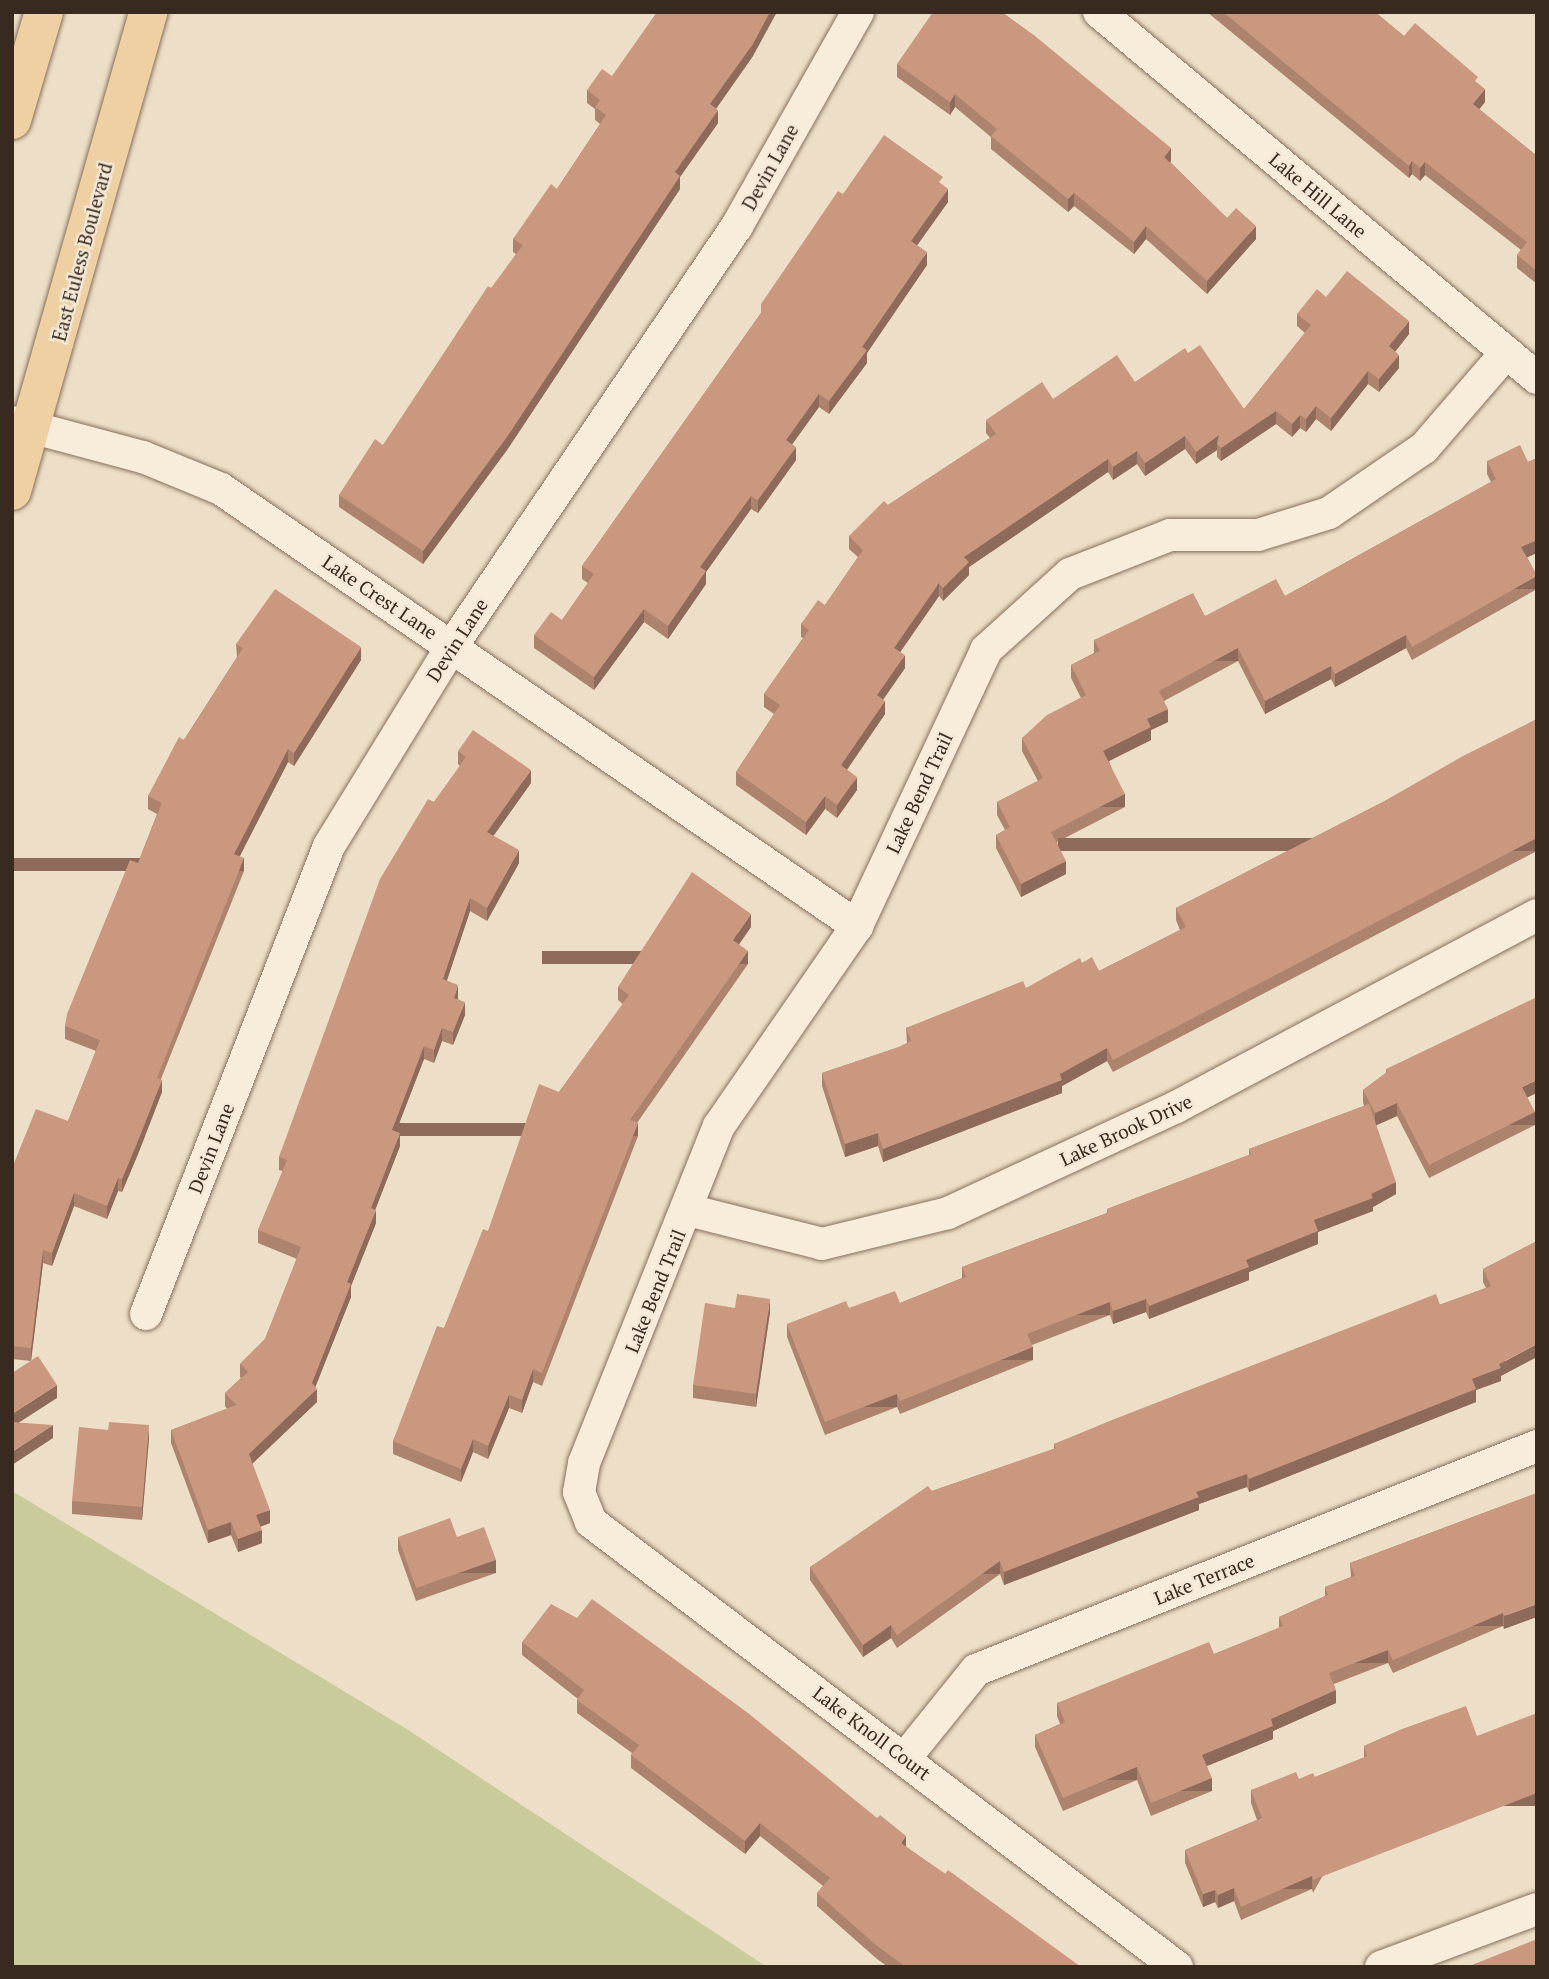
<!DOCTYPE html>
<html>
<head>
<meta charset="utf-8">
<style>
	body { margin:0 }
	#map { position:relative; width:1549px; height:1979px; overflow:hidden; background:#eddfc7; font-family:"PT Serif",serif }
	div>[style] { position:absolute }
	.green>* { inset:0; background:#c9cb9b }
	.roads { filter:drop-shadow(0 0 2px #88705d) drop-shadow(0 0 2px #88705d) }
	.street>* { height:32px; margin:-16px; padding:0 16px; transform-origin:16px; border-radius:16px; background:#f8eddb }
	.primary>* { height:38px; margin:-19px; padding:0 19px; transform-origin:19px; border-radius:19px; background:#eed0a2 }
	.wall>* { inset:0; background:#ad836d }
	.shaded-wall>* { inset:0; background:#8d6a59; transform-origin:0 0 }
	.building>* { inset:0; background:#c9987f }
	span { translate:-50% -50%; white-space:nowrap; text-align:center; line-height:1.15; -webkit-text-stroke:5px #f4e9d7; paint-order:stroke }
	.street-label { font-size:19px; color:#392a20 }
	.frame { position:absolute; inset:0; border:14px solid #392a20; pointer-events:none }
</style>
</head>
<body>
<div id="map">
	<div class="green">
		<i style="clip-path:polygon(12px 1491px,405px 1728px,767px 1967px,12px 1967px)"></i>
	</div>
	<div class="roads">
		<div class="street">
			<i style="left:1099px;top:12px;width:571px;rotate:39.88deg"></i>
			<i style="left:12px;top:422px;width:136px;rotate:15deg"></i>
			<i style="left:143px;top:457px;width:84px;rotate:22.3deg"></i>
			<i style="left:221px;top:489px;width:772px;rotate:34.49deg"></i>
			<i style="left:688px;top:1210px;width:138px;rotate:14.2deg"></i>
			<i style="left:822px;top:1244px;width:130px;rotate:-13.8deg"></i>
			<i style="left:948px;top:1213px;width:251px;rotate:-24.9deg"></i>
			<i style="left:1176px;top:1107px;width:409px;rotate:-28deg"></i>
			<i style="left:146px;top:1314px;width:503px;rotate:-68.64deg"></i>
			<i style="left:329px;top:846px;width:235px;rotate:-58.4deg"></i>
			<i style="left:452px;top:646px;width:508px;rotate:-55.84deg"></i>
			<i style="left:737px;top:226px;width:246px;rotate:-60.5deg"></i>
			<i style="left:905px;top:1758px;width:113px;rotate:-51.1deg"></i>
			<i style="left:976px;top:1670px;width:604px;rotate:-21.77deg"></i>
			<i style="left:1177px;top:1967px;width:736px;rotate:-142.79deg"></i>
			<i style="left:591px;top:1522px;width:32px;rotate:-112deg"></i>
			<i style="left:579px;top:1492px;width:29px;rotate:-80deg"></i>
			<i style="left:584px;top:1463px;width:363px;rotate:-68.2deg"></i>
			<i style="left:719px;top:1126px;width:243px;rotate:-55.4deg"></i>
			<i style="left:857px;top:926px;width:305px;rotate:-64.9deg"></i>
			<i style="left:986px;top:650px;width:113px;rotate:-42.1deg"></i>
			<i style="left:1070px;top:574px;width:107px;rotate:-21.3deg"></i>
			<i style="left:1170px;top:535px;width:88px"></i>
			<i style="left:1258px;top:535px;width:74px;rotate:-17.2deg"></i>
			<i style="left:1329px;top:513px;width:115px;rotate:-34.4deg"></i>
			<i style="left:1424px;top:448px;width:125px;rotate:-49.2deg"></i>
			<i style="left:1381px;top:1967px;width:166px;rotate:-20.4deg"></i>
		</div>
		<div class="primary">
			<i style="left:12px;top:120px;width:113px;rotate:-73.5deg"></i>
			<i style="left:12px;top:491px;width:498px;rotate:-74.1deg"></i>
		</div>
	</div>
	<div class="wall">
		<i style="clip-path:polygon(1207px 12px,1375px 12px,1404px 36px,1478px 84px,1485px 102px,1479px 109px,1537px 156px,1537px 284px,1517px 268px,1517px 255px,1521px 250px,1425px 175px,1420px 181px,1412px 174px,1409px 178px)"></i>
		<i style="clip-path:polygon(753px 56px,716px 109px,718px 123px,680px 177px,680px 189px,507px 450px,423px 564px,339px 507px,339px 495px,383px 445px,516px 254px,513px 252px,513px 239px,557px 189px,600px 124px,595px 120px,595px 109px,587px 103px,587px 90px,612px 76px)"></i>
		<i style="clip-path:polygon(897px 64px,1171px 161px,1170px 162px,1227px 218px,1256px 239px,1207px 294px,1146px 239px,1134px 254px,1074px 206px,1068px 212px,991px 149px,991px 137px,955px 107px,950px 115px,897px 77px)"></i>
		<i style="clip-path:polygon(943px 185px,948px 202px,917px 245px,927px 265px,867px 353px,867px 363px,829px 414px,819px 407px,792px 444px,796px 460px,758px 513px,751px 509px,706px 572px,706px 584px,668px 639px,644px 622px,594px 690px,534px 648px,534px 635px,562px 620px,588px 583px,582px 579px,582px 566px,761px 313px,843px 194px)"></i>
		<i style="clip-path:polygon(1326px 297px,1409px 334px,1395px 352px,1399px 368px,1379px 392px,1368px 384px,1331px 431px,1316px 419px,1306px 432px,1300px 428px,1292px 437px,1276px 424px,1221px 461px,1217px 457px,1217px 450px,1196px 464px,1185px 449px,1145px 476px,1137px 464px,1113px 480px,1108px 472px,969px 567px,969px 575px,943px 601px,939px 596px,900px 652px,905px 668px,883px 700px,885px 714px,847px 770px,857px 790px,837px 818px,825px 809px,806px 835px,736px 785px,736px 772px,774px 714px,764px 707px,764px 694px,803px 638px,801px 637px,801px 624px,825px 605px,858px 557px,849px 549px,849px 536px,888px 505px,990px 438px,986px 433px,986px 420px,1053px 399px,1135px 382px,1188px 353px,1244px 409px,1305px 333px,1297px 326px,1297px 314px)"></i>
		<i style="clip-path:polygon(1537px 458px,1537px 553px,1527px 557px,1537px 576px,1537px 589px,1412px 660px,1406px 648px,1335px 687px,1331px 679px,1265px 714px,1238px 661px,1164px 701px,1168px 722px,1151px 730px,1151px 740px,1109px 761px,1125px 807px,1057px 842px,1066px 874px,1021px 897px,996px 848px,996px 835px,1005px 830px,997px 815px,997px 802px,1038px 781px,1022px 751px,1022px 738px,1081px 698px,1071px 678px,1071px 665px,1094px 653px,1094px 640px,1205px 616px,1285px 596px,1491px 482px,1487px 474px,1487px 461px,1528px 462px)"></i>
		<i style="clip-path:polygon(236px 644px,361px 660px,294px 766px,288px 762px,240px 856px,244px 871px,161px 1079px,162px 1092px,138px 1154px,122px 1192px,118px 1191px,107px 1219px,74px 1206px,52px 1266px,43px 1263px,31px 1361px,12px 1359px,12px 1168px,68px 1121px,96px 1051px,65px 1039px,65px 1026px,138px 863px,157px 814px,148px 809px,148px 796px,237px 657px)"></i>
		<i style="clip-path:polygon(1537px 719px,1537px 851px,1113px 1072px,1107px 1061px,1062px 1086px,1062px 1093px,883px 1162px,878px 1146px,845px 1157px,822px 1086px,822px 1073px,899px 1047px,907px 1043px,906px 1028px,1026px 988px,1082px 963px,1099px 971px,1180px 930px,1176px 920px,1176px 908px,1381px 803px)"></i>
		<i style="clip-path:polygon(458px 751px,531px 783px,493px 836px,519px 863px,487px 921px,470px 911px,447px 980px,458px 998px,458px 999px,465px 1015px,453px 1045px,442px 1041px,434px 1063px,424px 1059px,396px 1131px,400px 1146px,375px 1209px,376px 1223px,351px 1286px,351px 1297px,315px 1387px,317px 1402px,252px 1463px,270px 1523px,260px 1527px,262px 1543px,238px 1552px,231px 1535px,208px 1543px,171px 1443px,171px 1430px,227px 1409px,225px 1406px,225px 1393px,241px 1378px,240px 1377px,240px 1364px,265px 1339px,297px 1259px,258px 1243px,258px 1230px,283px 1171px,279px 1170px,279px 1157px,434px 802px,460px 766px,458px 764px)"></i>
		<i style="clip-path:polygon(751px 927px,739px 944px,748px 964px,637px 1123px,638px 1136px,542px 1386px,533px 1382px,522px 1413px,509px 1408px,488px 1459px,473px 1452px,461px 1482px,393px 1454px,393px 1441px,488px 1231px,559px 1092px,623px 1004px,618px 1000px,618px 987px)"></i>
		<i style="clip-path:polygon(1386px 1069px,1527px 1098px,1535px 1125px,1429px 1178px,1397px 1116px,1376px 1125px,1396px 1194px,1373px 1207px,1373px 1211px,1318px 1232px,1318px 1244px,1249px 1272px,1249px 1280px,1149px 1319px,1146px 1312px,1113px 1324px,1110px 1315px,1032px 1345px,1033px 1360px,900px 1414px,897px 1407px,825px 1435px,787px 1337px,787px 1324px,849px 1308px,900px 1303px,962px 1278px,962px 1267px,1107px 1213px,1107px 1209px,1249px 1155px,1249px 1149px,1364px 1106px,1363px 1102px,1363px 1090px,1386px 1073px)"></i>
		<i style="clip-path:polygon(1537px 1241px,1501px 1376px,1501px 1381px,1476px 1390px,1476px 1402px,1249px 1492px,1247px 1487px,1199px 1504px,1199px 1510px,1004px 1585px,1000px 1574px,897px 1648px,891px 1638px,863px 1657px,810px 1580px,810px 1567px,932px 1491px,1054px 1449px,1054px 1444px,1486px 1288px,1483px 1282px,1483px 1269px)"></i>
		<i style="clip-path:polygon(770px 1312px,756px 1407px,693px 1398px,693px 1385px)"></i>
		<i style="clip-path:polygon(149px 1438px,142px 1520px,72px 1514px,72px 1501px)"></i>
		<i style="clip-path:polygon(1537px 1493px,1504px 1629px,1503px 1626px,1393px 1673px,1388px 1663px,1334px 1684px,1336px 1703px,1273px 1731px,1273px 1739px,1207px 1766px,1212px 1791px,1151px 1816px,1137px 1780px,1063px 1811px,1035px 1747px,1035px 1735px,1060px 1724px,1057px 1716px,1057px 1703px,1214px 1654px,1279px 1628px,1279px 1617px,1325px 1596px,1325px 1587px,1351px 1577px,1350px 1563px)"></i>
		<i style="clip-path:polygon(398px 1537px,457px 1537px,496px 1573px,416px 1601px,398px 1550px)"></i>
		<i style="clip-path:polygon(522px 1642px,906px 1847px,1081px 1967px,888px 1967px,877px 1959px,817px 1906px,817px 1893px,823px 1886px,760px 1836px,745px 1854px,631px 1768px,631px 1755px,632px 1753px,577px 1713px,577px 1700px,578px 1699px,522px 1655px)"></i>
		<i style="clip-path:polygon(1405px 1728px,1313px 1893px,1312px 1889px,1241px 1920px,1234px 1901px,1218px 1908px,1215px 1902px,1203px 1907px,1185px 1863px,1185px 1850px,1257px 1820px,1251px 1803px,1251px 1790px,1299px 1779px,1315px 1777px,1364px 1758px,1364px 1746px)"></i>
	</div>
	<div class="shaded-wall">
		<i style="clip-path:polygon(770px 12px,777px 12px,753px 56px,710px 117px,710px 104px)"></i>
		<i style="clip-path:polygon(1485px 89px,1485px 102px,1473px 117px,1473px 104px)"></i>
		<i style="clip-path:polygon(955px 94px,955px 107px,950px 115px,950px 102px)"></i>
		<i style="clip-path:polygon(718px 110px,718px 123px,680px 177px,680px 189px,507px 450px,423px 564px,423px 551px,675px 172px)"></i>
		<i style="clip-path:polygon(1171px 148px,1171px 161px,1164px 170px,1164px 157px)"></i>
		<i style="clip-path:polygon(1412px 161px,1412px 174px,1409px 178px,1409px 166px)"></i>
		<i style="clip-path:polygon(1425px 162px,1425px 175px,1420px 181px,1420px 168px)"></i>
		<i style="clip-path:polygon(948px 189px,948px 202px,911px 254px,911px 241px)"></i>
		<i style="clip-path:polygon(1074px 193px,1074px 206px,1068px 212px,1068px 199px)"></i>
		<i style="clip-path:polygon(1146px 226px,1146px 239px,1134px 254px,1134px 242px)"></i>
		<i style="clip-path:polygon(1256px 226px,1256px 239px,1207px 294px,1207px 281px)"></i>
		<i style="clip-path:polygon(927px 252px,927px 265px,867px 353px,867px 363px,829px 414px,829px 401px,862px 347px)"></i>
		<i style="clip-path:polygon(1409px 321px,1409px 334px,1389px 359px,1389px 346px)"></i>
		<i style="clip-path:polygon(1399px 355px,1399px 368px,1379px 392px,1379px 379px)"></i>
		<i style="clip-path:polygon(1368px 371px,1368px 384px,1331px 431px,1331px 418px)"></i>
		<i style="clip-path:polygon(819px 394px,819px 407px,786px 453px,786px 440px)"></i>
		<i style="clip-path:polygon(1316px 406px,1316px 419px,1306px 432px,1306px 419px)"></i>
		<i style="clip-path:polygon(1276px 411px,1276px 424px,1221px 461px,1221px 448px)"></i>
		<i style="clip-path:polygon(1300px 415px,1300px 428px,1292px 437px,1292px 424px)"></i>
		<i style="clip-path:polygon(1219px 435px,1217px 444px,1217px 450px,1196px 464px,1196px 452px)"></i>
		<i style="clip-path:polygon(1185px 436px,1185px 449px,1145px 476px,1145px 463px)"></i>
		<i style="clip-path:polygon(796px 447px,796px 460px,758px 513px,758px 500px)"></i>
		<i style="clip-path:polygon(1137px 451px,1137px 464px,1113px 480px,1113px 467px)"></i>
		<i style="clip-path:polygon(1108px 459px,1108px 472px,969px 567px,969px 575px,943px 601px,943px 588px,964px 557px)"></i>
		<i style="clip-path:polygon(751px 496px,751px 509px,706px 572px,706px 584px,668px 639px,668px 626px,700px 567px)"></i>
		<i style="clip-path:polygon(1537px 540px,1537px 553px,1521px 560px,1521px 547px)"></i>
		<i style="left:1537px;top:576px;width:13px;height:144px;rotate:90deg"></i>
		<i style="clip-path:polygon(939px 583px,939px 596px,894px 661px,894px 648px)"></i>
		<i style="clip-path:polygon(644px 609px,644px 622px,594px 690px,594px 677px)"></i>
		<i style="clip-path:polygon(1406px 635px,1406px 648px,1335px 687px,1335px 674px)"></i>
		<i style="clip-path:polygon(361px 647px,361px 660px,294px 766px,294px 753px)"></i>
		<i style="left:1238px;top:648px;width:13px;height:90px;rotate:90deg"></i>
		<i style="clip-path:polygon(905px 655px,905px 668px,877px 708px,877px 695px)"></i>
		<i style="clip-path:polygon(1331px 666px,1331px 679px,1265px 714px,1265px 701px)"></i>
		<i style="clip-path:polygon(885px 701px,885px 714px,841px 778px,841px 765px)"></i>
		<i style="clip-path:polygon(1168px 709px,1168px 722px,1151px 730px,1151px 740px,1103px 764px,1103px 751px,1147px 719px)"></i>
		<i style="clip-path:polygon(288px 749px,288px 762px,234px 867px,234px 854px)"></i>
		<i style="clip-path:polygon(531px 770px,531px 783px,487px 845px,487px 832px)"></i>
		<i style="clip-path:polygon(857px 777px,857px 790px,837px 818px,837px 805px)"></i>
		<i style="left:1125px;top:794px;width:13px;height:83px;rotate:90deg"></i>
		<i style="clip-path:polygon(825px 796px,825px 809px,806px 835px,806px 822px)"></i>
		<i style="left:1537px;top:838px;width:13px;height:479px;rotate:90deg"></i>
		<i style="clip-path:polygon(519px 850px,519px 863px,487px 921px,487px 908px)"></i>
		<i style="left:244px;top:858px;width:13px;height:237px;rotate:90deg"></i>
		<i style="clip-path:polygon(1066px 861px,1066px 874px,1021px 897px,1021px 884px)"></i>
		<i style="clip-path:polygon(470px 898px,470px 911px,443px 992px,443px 979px)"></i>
		<i style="clip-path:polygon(751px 914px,751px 927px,733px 953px,733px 940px)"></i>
		<i style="left:748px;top:951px;width:13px;height:206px;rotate:90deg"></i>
		<i style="clip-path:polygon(458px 985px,458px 998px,454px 1011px,454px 998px)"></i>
		<i style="clip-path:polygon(465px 1002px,465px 1015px,453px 1045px,453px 1032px)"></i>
		<i style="clip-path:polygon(442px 1028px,442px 1041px,434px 1063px,434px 1050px)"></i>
		<i style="clip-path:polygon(424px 1046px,424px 1059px,392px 1142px,392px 1130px)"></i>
		<i style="clip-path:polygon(1107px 1048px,1107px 1061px,1062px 1086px,1062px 1093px,883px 1162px,883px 1149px,1060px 1074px)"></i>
		<i style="clip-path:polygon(162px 1080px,162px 1092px,138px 1154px,122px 1192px,122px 1179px)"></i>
		<i style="clip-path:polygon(1537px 1080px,1537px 1093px,1522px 1100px,1522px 1087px)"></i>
		<i style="clip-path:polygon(1397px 1103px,1397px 1116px,1375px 1126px,1375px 1113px)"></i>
		<i style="left:1535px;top:1112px;width:13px;height:119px;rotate:90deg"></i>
		<i style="left:638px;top:1123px;width:13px;height:268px;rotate:90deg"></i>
		<i style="clip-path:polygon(400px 1133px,400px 1146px,371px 1221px,371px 1208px)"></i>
		<i style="clip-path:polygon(878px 1133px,878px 1146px,845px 1157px,845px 1144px)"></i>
		<i style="clip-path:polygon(118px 1178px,118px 1191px,107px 1219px,107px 1206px)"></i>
		<i style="clip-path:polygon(1396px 1182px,1396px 1194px,1373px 1207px,1373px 1211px,1318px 1232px,1318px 1244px,1249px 1272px,1249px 1280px,1149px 1319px,1149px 1306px,1246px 1260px,1314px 1220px)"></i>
		<i style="clip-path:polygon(74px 1193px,74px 1206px,52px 1266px,52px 1253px)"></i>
		<i style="clip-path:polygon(376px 1210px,376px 1223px,351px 1286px,351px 1297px,313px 1393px,317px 1389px,317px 1402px,249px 1467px,249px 1454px,312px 1383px,347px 1282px)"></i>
		<i style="clip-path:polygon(43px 1250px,43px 1263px,31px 1361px,31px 1348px)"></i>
		<i style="clip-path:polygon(770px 1299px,770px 1312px,756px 1407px,756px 1394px)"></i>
		<i style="clip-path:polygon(1146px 1299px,1146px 1312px,1113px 1324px,1113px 1311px)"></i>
		<i style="left:1110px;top:1302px;width:13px;height:89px;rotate:90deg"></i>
		<i style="clip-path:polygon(1537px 1344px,1537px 1357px,1501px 1376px,1501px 1381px,1476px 1390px,1476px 1402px,1249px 1492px,1249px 1479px,1472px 1379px)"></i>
		<i style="left:1033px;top:1347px;width:13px;height:144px;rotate:90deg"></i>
		<i style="clip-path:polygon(533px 1369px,533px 1382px,522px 1413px,522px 1400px)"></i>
		<i style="clip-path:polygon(57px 1385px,57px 1398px,12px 1427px,12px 1414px)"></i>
		<i style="left:897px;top:1394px;width:13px;height:77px;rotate:90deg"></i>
		<i style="clip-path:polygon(509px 1395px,509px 1408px,488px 1459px,488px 1446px)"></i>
		<i style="clip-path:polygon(53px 1425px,53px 1438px,12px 1465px,12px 1452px)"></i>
		<i style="clip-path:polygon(149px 1425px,149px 1438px,142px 1520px,142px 1507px)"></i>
		<i style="clip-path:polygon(473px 1439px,473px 1452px,461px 1482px,461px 1469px)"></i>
		<i style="clip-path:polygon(1247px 1474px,1247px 1487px,1199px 1504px,1199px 1510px,1004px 1585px,1004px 1572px,1196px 1492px)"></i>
		<i style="clip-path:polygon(270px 1510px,270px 1523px,256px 1528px,256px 1515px)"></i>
		<i style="clip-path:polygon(231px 1522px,231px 1535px,208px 1543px,208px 1530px)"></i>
		<i style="clip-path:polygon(262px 1530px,262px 1543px,238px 1552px,238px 1539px)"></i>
		<i style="left:496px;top:1560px;width:13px;height:85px;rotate:90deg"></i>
		<i style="left:1000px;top:1561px;width:13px;height:127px;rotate:90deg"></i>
		<i style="clip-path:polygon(1537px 1604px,1537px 1617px,1504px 1629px,1504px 1616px)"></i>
		<i style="left:1503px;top:1613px;width:13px;height:120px;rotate:90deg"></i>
		<i style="clip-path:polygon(891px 1625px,891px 1638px,863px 1657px,863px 1645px)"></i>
		<i style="left:1388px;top:1650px;width:13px;height:63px;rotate:90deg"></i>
		<i style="clip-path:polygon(1336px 1690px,1336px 1703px,1273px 1731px,1273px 1739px,1202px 1768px,1202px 1755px,1271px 1719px)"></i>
		<i style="left:1137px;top:1767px;width:13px;height:80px;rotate:90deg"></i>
		<i style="left:1212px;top:1778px;width:13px;height:66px;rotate:90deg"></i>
		<i style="left:1537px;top:1793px;width:13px;height:240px;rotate:90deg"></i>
		<i style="clip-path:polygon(760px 1823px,760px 1836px,745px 1854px,745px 1841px)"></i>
		<i style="clip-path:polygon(906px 1836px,906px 1849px,901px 1843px)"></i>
		<i style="left:1312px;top:1876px;width:13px;height:77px;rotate:90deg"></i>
		<i style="clip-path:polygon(1234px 1888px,1234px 1901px,1218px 1908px,1218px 1895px)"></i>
		<i style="clip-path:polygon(1215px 1890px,1215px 1902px,1203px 1907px,1203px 1894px)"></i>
	</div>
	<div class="building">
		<i style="clip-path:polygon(657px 12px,770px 12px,753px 44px,710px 104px,718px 110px,675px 172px,680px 176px,507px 437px,423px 551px,339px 495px,375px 439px,383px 445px,488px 286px,491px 288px,523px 245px,513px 239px,551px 184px,557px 189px,606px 115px,595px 107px,600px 100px,587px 90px,602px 69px,612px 76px)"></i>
		<i style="clip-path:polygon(933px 12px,1002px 12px,1035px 36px,1171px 148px,1164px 157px,1227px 218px,1236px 208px,1256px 226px,1207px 281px,1146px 226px,1134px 242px,1074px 193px,1068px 199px,991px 136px,997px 129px,955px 94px,950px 102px,897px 64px)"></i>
		<i style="clip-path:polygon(1223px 12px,1375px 12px,1404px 36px,1415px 23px,1478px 77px,1475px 81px,1485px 89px,1473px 104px,1537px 156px,1537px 271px,1517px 255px,1527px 242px,1425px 162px,1420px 168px,1412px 161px,1409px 166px)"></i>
		<i style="clip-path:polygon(884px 135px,943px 177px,939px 182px,948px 189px,911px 241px,927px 252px,862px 347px,867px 350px,829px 401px,819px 394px,786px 440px,796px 447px,758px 500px,751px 496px,700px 567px,706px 571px,668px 626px,644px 609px,594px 677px,534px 635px,551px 612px,562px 620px,594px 574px,582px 566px,761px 313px,761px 304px,838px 191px,843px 194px)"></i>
		<i style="clip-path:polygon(1347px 271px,1409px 321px,1389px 346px,1399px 355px,1379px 379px,1368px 371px,1331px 418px,1316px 406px,1306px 419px,1300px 415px,1292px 424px,1276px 411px,1221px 448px,1217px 444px,1219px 435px,1196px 452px,1185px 436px,1145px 463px,1137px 451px,1113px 467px,1108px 459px,964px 557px,969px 562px,943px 588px,939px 583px,894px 648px,905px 655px,877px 695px,885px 701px,841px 765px,857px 777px,837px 805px,825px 796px,806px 822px,736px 772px,780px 705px,764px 694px,809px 630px,801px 624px,818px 600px,825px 605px,863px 550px,849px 536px,884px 501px,888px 505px,996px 434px,986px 420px,1042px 382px,1053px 399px,1117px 355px,1135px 382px,1185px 348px,1188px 353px,1200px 345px,1244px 409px,1311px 325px,1297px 314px,1317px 289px,1326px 297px)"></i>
		<i style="clip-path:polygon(1520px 445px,1528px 462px,1537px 458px,1537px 540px,1521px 547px,1537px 576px,1412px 647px,1406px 635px,1335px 674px,1331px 666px,1265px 701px,1238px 648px,1159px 691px,1168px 709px,1147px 719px,1151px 727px,1103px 751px,1125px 794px,1051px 832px,1066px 861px,1021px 884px,996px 835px,1010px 827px,997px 802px,1043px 778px,1022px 738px,1047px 715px,1086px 695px,1071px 665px,1100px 651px,1094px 640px,1193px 593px,1205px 616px,1276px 579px,1285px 596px,1496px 479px,1487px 461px)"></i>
		<i style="clip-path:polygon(275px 589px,361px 647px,294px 753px,288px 749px,234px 854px,244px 858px,157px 1078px,162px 1080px,138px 1141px,122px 1179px,118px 1178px,107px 1206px,74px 1193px,52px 1253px,43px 1250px,31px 1348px,12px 1346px,12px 1168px,36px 1109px,68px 1121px,100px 1040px,65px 1026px,67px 1014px,130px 860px,138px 863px,162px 803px,148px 796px,179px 737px,184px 740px,243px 648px,236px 644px)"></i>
		<i style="clip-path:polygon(1537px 719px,1537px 838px,1113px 1060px,1107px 1048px,1060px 1074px,1062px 1080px,883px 1149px,878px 1133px,845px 1144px,822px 1073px,899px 1047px,911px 1041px,906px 1028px,1023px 981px,1026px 988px,1080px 958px,1082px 963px,1092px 957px,1099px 971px,1186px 927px,1176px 908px,1381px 803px,1463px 756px)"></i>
		<i style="clip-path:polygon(473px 730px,531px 770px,487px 832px,519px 850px,487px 908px,470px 898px,443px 979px,458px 985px,454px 998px,465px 1002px,453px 1032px,442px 1028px,434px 1050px,424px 1046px,392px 1130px,400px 1133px,371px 1208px,376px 1210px,347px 1282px,351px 1284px,312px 1383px,317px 1389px,249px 1454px,270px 1510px,256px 1515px,262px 1530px,238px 1539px,231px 1522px,208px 1530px,171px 1430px,236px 1405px,225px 1393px,248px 1372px,240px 1364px,265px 1339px,301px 1247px,258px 1230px,287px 1160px,279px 1157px,380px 879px,428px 799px,434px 802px,466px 757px,458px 751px)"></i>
		<i style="clip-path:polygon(692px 872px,751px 914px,733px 940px,748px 951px,630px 1120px,638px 1123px,542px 1373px,533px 1369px,522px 1400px,509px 1395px,488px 1446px,473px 1439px,461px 1469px,393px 1441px,437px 1326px,444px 1328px,483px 1229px,488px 1231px,539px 1084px,559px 1092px,629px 995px,618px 987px)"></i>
		<i style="clip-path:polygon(1537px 997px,1537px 1080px,1522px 1087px,1535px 1112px,1429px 1165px,1397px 1103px,1375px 1113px,1363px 1090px,1387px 1072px,1386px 1069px)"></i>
		<i style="clip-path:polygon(1369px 1104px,1396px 1182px,1371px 1194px,1373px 1198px,1314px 1220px,1318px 1231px,1246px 1260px,1249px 1267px,1149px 1306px,1146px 1299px,1113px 1311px,1110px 1302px,1027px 1334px,1033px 1347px,900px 1401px,897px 1394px,825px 1422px,787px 1324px,846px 1301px,849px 1308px,895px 1291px,900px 1303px,966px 1277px,962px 1267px,1108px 1213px,1107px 1209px,1251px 1154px,1249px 1149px)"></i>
		<i style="clip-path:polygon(1537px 1241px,1537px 1344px,1499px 1364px,1501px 1368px,1472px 1379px,1476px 1389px,1249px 1479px,1247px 1474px,1196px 1492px,1199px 1497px,1004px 1572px,1000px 1561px,897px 1635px,891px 1625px,863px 1645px,810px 1567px,928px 1486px,932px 1491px,1056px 1448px,1054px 1444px,1112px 1420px,1436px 1294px,1440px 1305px,1491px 1286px,1483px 1269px)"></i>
		<i style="clip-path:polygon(737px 1294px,770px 1299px,756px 1394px,693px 1385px,705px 1303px,735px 1308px)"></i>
		<i style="clip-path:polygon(38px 1356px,57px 1385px,12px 1414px,12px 1373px)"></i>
		<i style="clip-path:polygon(12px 1422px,53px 1425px,12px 1452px)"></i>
		<i style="clip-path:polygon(109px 1422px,149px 1425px,142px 1507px,72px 1501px,79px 1427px,108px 1430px)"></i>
		<i style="clip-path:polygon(1537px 1493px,1537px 1604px,1504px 1616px,1503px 1613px,1393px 1660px,1388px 1650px,1329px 1673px,1336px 1690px,1271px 1719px,1273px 1726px,1202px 1755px,1212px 1778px,1151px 1803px,1137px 1767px,1063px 1798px,1035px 1735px,1065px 1722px,1057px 1703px,1209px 1642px,1214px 1654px,1283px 1626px,1279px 1617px,1328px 1595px,1325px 1587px,1355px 1576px,1350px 1563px)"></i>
		<i style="clip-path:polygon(450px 1518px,457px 1537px,484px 1527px,496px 1560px,416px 1588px,398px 1537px)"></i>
		<i style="clip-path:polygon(592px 1599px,748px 1713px,877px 1818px,880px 1815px,906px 1836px,901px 1843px,945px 1874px,948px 1870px,1081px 1967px,906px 1967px,877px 1946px,817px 1893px,830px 1878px,760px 1823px,745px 1841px,631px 1755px,639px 1745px,577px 1700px,584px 1690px,522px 1642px,551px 1604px,577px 1618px)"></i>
		<i style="clip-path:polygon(1466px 1706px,1477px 1736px,1537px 1713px,1537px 1793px,1313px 1880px,1312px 1876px,1241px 1907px,1234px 1888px,1218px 1895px,1215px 1890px,1203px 1894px,1185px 1850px,1262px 1818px,1251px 1790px,1296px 1772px,1299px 1779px,1313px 1773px,1315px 1777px,1367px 1756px,1364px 1746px,1405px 1728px)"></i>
		<i style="clip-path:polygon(1537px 1939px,1537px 1967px,1467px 1967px)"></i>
	</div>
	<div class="street-label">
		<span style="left:770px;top:167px;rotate:-61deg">Devin Lane</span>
		<span style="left:1318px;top:195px;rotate:40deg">Lake Hill Lane</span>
		<span style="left:82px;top:252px;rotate:-75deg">East Euless Boulevard</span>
		<span style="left:380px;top:597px;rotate:34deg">Lake Crest Lane</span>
		<span style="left:457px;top:640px;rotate:-57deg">Devin Lane</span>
		<span style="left:919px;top:793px;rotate:-65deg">Lake Bend Trail</span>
		<span style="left:1126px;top:1130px;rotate:-25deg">Lake Brook Drive</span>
		<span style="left:211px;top:1148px;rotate:-69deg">Devin Lane</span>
		<span style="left:655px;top:1291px;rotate:-68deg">Lake Bend Trail</span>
		<span style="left:1204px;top:1579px;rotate:-22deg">Lake Terrace</span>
		<span style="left:872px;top:1733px;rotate:37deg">Lake Knoll Court</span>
	</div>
	<div class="frame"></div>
</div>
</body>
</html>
